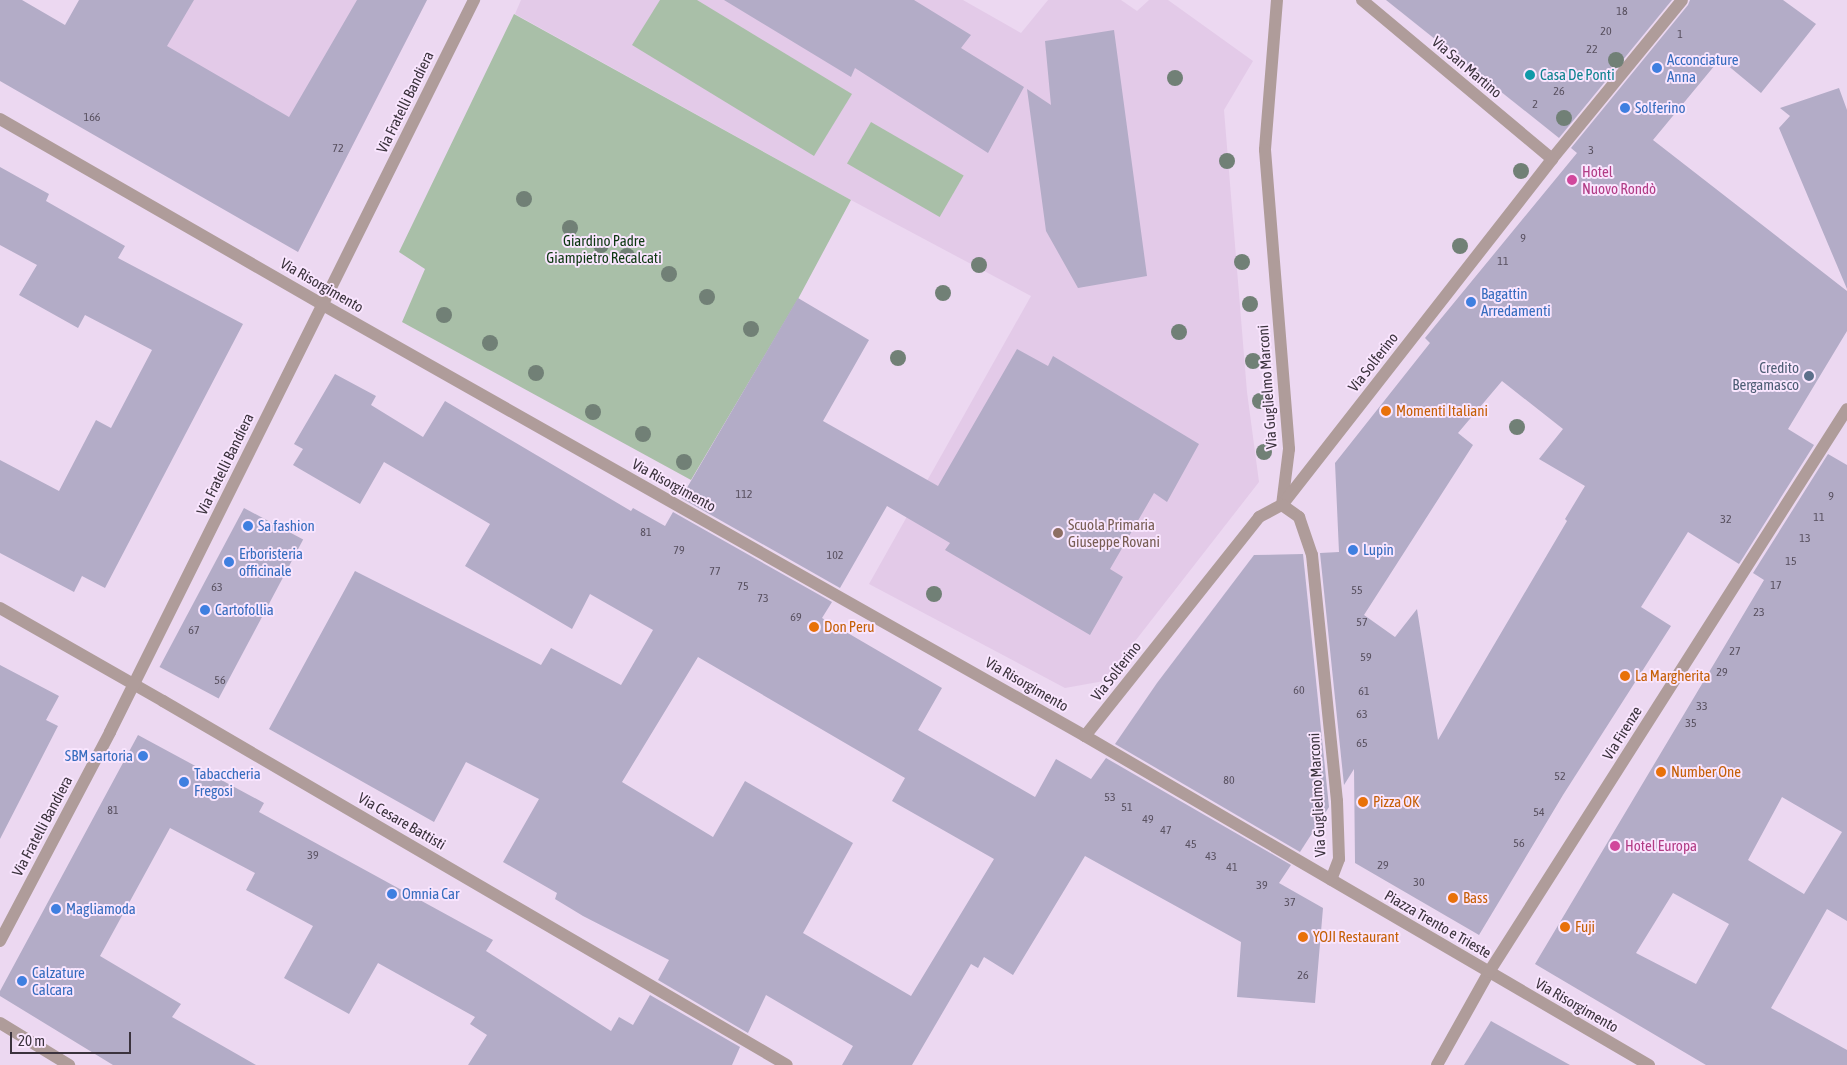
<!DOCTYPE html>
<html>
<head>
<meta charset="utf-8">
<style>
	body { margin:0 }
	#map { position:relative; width:1847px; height:1065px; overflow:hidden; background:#ecd8f1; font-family:"Asap Condensed",sans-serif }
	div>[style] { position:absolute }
	.built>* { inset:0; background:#e3cae8 }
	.green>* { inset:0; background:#a9bfa8; transform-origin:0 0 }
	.building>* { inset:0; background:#b3acc7; transform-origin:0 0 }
	.pedestrian>* { height:12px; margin:-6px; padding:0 6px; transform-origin:6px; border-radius:6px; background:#af9c9a }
	.minor>* { height:12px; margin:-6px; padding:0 6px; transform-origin:6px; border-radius:6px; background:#af9c9a }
	.trees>* { width:16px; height:16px; margin:-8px; border-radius:50%; background:#718076 }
	.dots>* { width:14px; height:14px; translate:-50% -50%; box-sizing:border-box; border:2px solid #f9e5fe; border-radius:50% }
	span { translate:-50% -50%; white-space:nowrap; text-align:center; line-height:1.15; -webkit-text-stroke:4px #f9e5fe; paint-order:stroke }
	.number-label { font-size:12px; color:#595160 }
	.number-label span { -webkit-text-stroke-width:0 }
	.shop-label { font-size:15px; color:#366cbe }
	.left { translate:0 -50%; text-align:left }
	.right { translate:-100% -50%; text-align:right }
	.street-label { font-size:15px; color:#3b333d }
	.culture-label { font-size:15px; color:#0d838f }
	.hotel-label { font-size:15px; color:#b23c85 }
	.park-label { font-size:15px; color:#0d3811 }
	.service-label { font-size:15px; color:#4e5e75 }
	.food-label { font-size:15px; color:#c56008 }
	.education-label { font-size:15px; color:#785e54 }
	.scale { position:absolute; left:10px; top:1032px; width:121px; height:22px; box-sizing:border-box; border:2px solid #3b333d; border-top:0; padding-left:6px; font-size:15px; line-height:18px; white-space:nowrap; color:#3b333d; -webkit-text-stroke:4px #f9e5fe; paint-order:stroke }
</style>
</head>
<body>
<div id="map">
	<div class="built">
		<i style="clip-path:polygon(125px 0,427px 0,298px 252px)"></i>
		<i style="clip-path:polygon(521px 0,963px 0,1021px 33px,1048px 0,1121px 0,1137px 11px,1149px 0,1168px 0,1253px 61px,1224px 110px,1247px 392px,1259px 482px,1104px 681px,1065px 688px,869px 584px,1031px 296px,851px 200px,515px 14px)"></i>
	</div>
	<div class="green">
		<i style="clip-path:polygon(660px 0,697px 0,852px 94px,814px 156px,632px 45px)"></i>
		<i style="clip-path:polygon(514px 14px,851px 200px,798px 299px,691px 480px,402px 322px,425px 269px,399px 252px)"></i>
		<i style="left:871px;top:122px;width:107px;height:48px;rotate:30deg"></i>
	</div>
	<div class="building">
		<i style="clip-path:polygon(0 0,22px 0,65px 25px,79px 0,194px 0,167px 46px,289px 117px,357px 0,427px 0,298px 252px,0 81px)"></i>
		<i style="clip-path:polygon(724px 0,914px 0,971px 35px,961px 48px,1024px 87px,988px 153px,855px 68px,851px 77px)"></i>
		<i style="clip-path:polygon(1386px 0,1672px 0,1559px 138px)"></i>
		<i style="clip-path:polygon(evenodd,1690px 0,1783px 0,1816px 24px,1761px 93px,1720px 59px,1653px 140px,1847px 291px,1847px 331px,1788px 429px,1814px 445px,1739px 564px,1688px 532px,1641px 607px,1671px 626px,1563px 795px,1479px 935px,1355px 863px,1354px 769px,1344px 785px,1320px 553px,1339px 552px,1335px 463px,1430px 343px,1425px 338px,1577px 153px,1571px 148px,1688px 5px,1690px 0,1502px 381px,1563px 429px,1539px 459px,1585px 486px,1565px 519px,1567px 521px,1438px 740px,1417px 609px,1395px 637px,1364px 615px,1473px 445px,1458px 433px,1502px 381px)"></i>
		<i style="clip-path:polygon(1114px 30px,1147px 276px,1078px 288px,1046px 231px,1027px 89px,1051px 105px,1045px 41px)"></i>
		<i style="clip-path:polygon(1839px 88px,1847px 110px,1847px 289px,1779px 128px,1790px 116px,1780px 108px)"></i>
		<i style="clip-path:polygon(0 167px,49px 194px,46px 201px,125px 246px,118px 258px,243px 324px,105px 588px,82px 576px,74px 592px,0 553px,0 460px,59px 491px,96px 420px,111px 428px,152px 350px,85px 315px,78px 328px,19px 295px,37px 265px,0 245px)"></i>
		<i style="clip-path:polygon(798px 298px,869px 340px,823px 421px,938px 486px,1017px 349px,1048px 366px,1053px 356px,1199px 444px,1167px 502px,1154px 493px,1110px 569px,1123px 577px,1090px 635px,945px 550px,950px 543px,887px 506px,840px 588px,681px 498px)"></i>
		<i style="clip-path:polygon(evenodd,335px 374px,376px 396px,371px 405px,423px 437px,445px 401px,631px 511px,633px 508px,665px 526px,673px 512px,832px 602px,822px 618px,942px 688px,918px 730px,1035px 797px,1056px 759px,1091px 779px,1106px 758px,1291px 865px,1279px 883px,1323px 908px,1315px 1003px,1237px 997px,1241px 942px,1085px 856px,1013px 975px,984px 957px,978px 968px,971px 964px,912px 1065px,842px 1065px,853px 1046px,766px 995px,748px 1033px,658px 980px,669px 960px,583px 916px,555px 899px,557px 893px,503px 862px,539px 799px,466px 762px,434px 822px,269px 729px,355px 571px,541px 665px,551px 648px,621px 685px,653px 630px,590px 594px,572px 629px,465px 566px,490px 524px,384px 462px,360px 504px,293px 465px,303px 449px,294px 444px,335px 374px,698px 657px,905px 778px,892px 801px,994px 859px,911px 996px,803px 933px,853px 843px,745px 781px,713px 837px,622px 782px,698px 657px)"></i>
		<i style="clip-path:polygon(evenodd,1828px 454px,1847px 465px,1847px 921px,1827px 909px,1771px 1008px,1847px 1050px,1847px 1065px,1706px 1065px,1535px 964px,1764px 580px,1753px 573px,1828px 454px,1782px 797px,1842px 832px,1804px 894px,1748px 860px,1782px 797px,1828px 454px,1673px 893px,1729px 924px,1696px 984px,1636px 953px,1673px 893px)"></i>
		<i style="left:244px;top:508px;width:67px;height:180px;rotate:28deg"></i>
		<i style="clip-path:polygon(1303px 554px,1329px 807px,1300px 852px,1115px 744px,1157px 683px,1254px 555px)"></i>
		<i style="clip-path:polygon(0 665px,59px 696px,46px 720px,58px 726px,0 839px)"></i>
		<i style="clip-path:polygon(138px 735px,264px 803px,259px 812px,493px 940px,486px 951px,611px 1031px,619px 1017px,633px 1025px,650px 995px,740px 1047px,732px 1065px,468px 1065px,487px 1035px,470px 1024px,475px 1017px,378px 963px,349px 1014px,284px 978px,313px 926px,246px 890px,255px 873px,170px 828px,100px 956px,181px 1004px,172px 1017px,256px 1065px,113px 1065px,0 996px,0 991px)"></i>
		<i style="clip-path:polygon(1491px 1021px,1570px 1065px,1464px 1065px)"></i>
	</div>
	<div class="pedestrian">
		<i style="left:1277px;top:0;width:150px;rotate:94.6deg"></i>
		<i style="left:1265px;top:150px;width:300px;rotate:85.4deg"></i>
		<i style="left:1289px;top:449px;width:56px;rotate:97.1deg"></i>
		<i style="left:1362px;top:0;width:248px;rotate:39.9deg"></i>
		<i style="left:1282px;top:505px;width:439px;rotate:-52deg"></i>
		<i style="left:1552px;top:159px;width:205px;rotate:-50.7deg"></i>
	</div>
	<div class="minor">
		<i style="left:0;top:119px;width:373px;rotate:29.9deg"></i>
		<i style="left:323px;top:305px;width:875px;rotate:29.49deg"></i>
		<i style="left:1085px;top:736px;width:653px;rotate:30.26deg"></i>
		<i style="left:0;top:608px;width:188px;rotate:29.7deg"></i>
		<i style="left:163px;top:701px;width:722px;rotate:30.26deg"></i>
		<i style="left:1085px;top:736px;width:280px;rotate:-51.5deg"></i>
		<i style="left:1259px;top:517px;width:26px;rotate:-28deg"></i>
		<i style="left:1282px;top:505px;width:21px;rotate:35deg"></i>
		<i style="left:1299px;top:517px;width:40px;rotate:71.1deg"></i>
		<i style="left:1312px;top:555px;width:247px;rotate:84.2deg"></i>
		<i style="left:1337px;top:801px;width:58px;rotate:88deg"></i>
		<i style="left:1339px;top:859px;width:22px;rotate:111deg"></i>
		<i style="left:0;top:941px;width:236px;rotate:-62.2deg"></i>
		<i style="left:110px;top:732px;width:818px;rotate:-63.56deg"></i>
		<i style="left:0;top:1023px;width:81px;rotate:31.3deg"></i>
		<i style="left:1437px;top:1065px;width:107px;rotate:-60.8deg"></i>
		<i style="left:1489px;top:972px;width:667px;rotate:-57.55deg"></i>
	</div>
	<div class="trees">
		<i style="left:1616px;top:60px"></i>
		<i style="left:1175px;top:78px"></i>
		<i style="left:1564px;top:118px"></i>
		<i style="left:1227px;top:161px"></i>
		<i style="left:1521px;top:171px"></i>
		<i style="left:524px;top:199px"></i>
		<i style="left:570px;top:228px"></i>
		<i style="left:601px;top:245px"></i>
		<i style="left:1460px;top:246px"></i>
		<i style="left:627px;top:256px"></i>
		<i style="left:1242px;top:262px"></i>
		<i style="left:979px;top:265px"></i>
		<i style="left:669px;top:274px"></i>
		<i style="left:943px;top:293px"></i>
		<i style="left:707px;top:297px"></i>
		<i style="left:1250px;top:304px"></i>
		<i style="left:444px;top:315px"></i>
		<i style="left:751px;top:329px"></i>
		<i style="left:1179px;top:332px"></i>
		<i style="left:490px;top:343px"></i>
		<i style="left:898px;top:358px"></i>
		<i style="left:1253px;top:361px"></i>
		<i style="left:536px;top:373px"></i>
		<i style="left:1260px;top:401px"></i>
		<i style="left:593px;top:412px"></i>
		<i style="left:1517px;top:427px"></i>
		<i style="left:643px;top:434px"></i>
		<i style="left:1264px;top:452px"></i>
		<i style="left:684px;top:462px"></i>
		<i style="left:934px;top:594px"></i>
	</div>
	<div class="dots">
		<i style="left:1657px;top:68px;background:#3f7fe0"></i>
		<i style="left:1530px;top:75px;background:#0f9aa8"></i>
		<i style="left:1625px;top:108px;background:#3f7fe0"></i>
		<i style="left:1572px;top:180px;background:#d1479c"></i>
		<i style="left:1471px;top:302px;background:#3f7fe0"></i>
		<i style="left:1809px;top:376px;background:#5c6f8a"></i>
		<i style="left:1386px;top:411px;background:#e8710a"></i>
		<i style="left:248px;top:526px;background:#3f7fe0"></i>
		<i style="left:1058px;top:533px;background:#8d6e63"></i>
		<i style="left:1353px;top:550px;background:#3f7fe0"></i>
		<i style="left:229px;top:562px;background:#3f7fe0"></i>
		<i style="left:205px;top:610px;background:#3f7fe0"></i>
		<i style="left:814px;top:627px;background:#e8710a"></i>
		<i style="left:1625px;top:676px;background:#e8710a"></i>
		<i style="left:143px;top:756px;background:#3f7fe0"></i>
		<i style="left:1661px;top:772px;background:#e8710a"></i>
		<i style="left:184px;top:782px;background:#3f7fe0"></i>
		<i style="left:1363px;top:802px;background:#e8710a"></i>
		<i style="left:1615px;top:846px;background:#d1479c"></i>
		<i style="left:392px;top:894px;background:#3f7fe0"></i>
		<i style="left:1453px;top:898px;background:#e8710a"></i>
		<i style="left:56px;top:909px;background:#3f7fe0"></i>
		<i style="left:1565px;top:927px;background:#e8710a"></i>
		<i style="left:1303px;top:937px;background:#e8710a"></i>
		<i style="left:22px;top:981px;background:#3f7fe0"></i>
	</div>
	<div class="number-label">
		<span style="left:1622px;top:12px">18</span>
		<span style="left:1606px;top:32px">20</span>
		<span style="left:1680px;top:35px">1</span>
		<span style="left:1592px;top:50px">22</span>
		<span style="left:1559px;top:92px">26</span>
		<span style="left:1535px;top:105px">2</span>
		<span style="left:92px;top:118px">166</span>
		<span style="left:338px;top:149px">72</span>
		<span style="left:1591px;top:151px">3</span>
		<span style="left:1523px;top:239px">9</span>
		<span style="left:1503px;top:262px">11</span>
		<span style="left:744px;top:495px">112</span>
		<span style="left:1831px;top:497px">9</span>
		<span style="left:1819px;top:518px">11</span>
		<span style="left:1726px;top:520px">32</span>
		<span style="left:646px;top:533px">81</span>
		<span style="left:1805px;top:539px">13</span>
		<span style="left:679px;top:551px">79</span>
		<span style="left:835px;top:556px">102</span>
		<span style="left:1791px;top:562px">15</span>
		<span style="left:715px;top:572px">77</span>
		<span style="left:1776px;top:586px">17</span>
		<span style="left:743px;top:587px">75</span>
		<span style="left:217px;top:588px">63</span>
		<span style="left:1357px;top:591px">55</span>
		<span style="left:763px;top:599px">73</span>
		<span style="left:1759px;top:613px">23</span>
		<span style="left:796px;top:618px">69</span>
		<span style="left:1362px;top:623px">57</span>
		<span style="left:194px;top:631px">67</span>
		<span style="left:1735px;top:652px">27</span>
		<span style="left:1366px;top:658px">59</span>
		<span style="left:1722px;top:673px">29</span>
		<span style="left:220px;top:681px">56</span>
		<span style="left:1299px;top:691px">60</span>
		<span style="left:1364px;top:692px">61</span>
		<span style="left:1702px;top:707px">33</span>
		<span style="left:1362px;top:715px">63</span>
		<span style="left:1691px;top:724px">35</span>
		<span style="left:1362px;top:744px">65</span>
		<span style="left:1560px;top:777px">52</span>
		<span style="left:1229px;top:781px">80</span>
		<span style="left:1110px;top:798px">53</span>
		<span style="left:1127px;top:808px">51</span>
		<span style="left:113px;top:811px">81</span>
		<span style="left:1539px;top:813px">54</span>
		<span style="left:1148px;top:820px">49</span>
		<span style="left:1166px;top:831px">47</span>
		<span style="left:1519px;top:844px">56</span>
		<span style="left:1191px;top:845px">45</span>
		<span style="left:313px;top:856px">39</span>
		<span style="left:1211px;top:857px">43</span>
		<span style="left:1383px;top:866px">29</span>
		<span style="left:1232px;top:868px">41</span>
		<span style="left:1419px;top:883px">30</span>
		<span style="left:1262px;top:886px">39</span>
		<span style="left:1290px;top:903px">37</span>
		<span style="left:1303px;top:976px">26</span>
	</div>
	<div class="shop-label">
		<span class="left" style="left:1667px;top:68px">Acconciature<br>Anna</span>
		<span class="left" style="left:1635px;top:108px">Solferino</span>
		<span class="left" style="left:1481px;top:302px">Bagattin<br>Arredamenti</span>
		<span class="left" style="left:258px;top:526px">Sa fashion</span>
		<span class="left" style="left:1363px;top:550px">Lupin</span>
		<span class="left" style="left:239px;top:562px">Erboristeria<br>officinale</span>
		<span class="left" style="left:215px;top:610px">Cartofollia</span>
		<span class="right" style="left:133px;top:756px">SBM sartoria</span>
		<span class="left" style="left:194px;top:782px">Tabaccheria<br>Fregosi</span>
		<span class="left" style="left:402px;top:894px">Omnia Car</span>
		<span class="left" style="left:66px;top:909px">Magliamoda</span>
		<span class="left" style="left:32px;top:981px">Calzature<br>Calcara</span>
	</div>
	<div class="street-label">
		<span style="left:1467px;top:67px;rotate:40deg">Via San Martino</span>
		<span style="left:405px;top:102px;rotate:-64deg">Via Fratelli Bandiera</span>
		<span style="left:322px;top:285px;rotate:30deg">Via Risorgimento</span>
		<span style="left:1373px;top:362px;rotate:-52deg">Via Solferino</span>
		<span style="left:1267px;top:387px;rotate:-94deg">Via Guglielmo Marconi</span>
		<span style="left:225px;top:464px;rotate:-64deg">Via Fratelli Bandiera</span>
		<span style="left:674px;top:485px;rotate:29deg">Via Risorgimento</span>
		<span style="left:1116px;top:671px;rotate:-52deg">Via Solferino</span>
		<span style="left:1027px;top:684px;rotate:30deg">Via Risorgimento</span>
		<span style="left:1622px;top:733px;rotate:-58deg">Via Firenze</span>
		<span style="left:1317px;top:795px;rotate:-93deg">Via Guglielmo Marconi</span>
		<span style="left:402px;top:821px;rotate:30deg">Via Cesare Battisti</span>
		<span style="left:42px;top:826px;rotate:-62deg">Via Fratelli Bandiera</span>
		<span style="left:1438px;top:924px;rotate:30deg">Piazza Trento e Trieste</span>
		<span style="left:1577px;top:1005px;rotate:30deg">Via Risorgimento</span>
	</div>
	<div class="culture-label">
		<span class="left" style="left:1540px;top:75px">Casa De Ponti</span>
	</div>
	<div class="hotel-label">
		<span class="left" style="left:1582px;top:180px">Hotel<br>Nuovo Rondò</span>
		<span class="left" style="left:1625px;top:846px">Hotel Europa</span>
	</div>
	<div class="park-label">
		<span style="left:604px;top:249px">Giardino Padre<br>Giampietro Recalcati</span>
	</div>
	<div class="service-label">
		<span class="right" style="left:1799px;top:376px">Credito<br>Bergamasco</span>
	</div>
	<div class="food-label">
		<span class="left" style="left:1396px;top:411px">Momenti Italiani</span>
		<span class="left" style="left:824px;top:627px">Don Peru</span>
		<span class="left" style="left:1635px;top:676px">La Margherita</span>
		<span class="left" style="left:1671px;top:772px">Number One</span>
		<span class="left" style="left:1373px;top:802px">Pizza OK</span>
		<span class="left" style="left:1463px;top:898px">Bass</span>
		<span class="left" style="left:1575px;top:927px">Fuji</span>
		<span class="left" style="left:1313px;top:937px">YOJI Restaurant</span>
	</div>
	<div class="education-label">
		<span class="left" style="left:1068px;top:533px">Scuola Primaria<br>Giuseppe Rovani</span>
	</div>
	<div class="scale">20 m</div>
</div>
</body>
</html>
